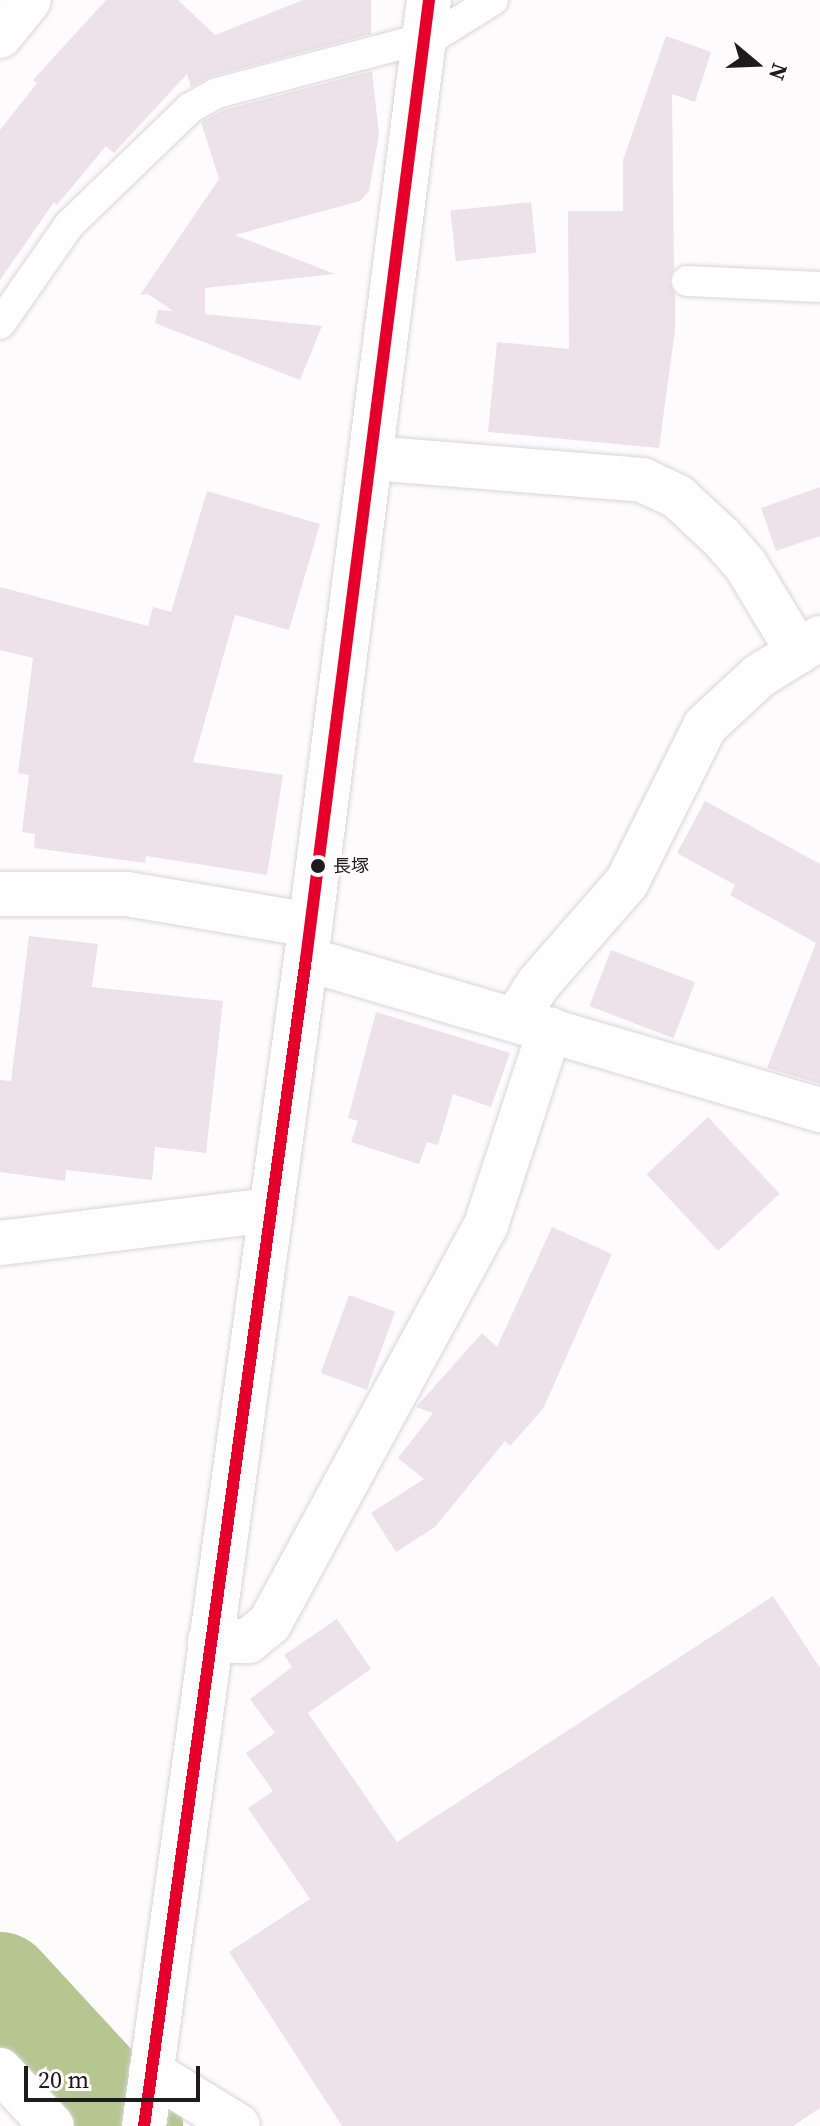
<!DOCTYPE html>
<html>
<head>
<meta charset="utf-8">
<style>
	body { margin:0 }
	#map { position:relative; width:820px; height:2126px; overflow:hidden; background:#fefbfc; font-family:"Source Serif 4","Noto Sans JP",serif }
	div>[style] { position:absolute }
	.river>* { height:106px; margin:-53px; padding:0 53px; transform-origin:53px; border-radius:53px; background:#b5c690 }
	.building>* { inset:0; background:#ece2e8; transform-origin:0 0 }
	.roads { filter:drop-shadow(0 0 2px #d9d5d7) drop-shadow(0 0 2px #d9d5d7) }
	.lane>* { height:30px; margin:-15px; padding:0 15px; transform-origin:15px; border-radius:15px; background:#fffeff }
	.street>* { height:44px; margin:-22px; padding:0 22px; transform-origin:22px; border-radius:22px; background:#fffeff }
	.secondary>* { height:44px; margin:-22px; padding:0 22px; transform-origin:22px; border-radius:22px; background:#fffeff }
	.bus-1>* { height:12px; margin:-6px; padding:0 6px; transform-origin:6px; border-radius:6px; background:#e4002b }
	.dots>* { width:22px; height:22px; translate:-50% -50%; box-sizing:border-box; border:4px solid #fffafc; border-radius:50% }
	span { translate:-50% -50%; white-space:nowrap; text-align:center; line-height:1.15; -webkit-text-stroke:6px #fffafc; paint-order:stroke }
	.bus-label { font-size:18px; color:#1f1b1d }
	.left { translate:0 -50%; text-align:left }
	.north { position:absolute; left:716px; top:24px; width:80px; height:80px; -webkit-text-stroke:6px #fffafc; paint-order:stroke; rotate:109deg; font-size:22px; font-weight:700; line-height:32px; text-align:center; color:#1f1b1d }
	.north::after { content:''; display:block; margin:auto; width:28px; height:36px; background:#1f1b1d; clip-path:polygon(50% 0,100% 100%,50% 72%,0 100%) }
	.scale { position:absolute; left:24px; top:2066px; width:176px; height:36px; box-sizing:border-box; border:4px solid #1f1b1d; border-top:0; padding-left:10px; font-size:24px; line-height:28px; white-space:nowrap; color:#1f1b1d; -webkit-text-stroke:6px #fffafc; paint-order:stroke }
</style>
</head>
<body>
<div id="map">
	<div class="river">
		<i style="left:0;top:1985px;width:192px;rotate:47.3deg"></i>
	</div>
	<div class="building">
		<i style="clip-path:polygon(106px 0,178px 0,215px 35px,303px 0,371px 0,371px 34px,212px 76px,191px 87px,187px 74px,114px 153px,106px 146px,57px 205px,54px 202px,0 280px,0 130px,37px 83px,33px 80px)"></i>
		<i style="clip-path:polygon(666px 36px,711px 52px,695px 102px,672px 94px,674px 269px,669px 281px,675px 293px,675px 330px,659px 448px,488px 432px,497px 342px,569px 349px,568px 211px,623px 211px,623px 160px)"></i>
		<i style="clip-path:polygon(372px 71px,379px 134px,369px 191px,360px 201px,235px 235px,335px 274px,205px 288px,205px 314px,322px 326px,300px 380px,155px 323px,158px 310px,173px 311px,148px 294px,140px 295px,219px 179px,201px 122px,224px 110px)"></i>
		<i style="left:531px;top:202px;width:51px;height:81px;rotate:84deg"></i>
		<i style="clip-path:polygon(820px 487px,820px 536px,776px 551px,761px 508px)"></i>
		<i style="clip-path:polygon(207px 491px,320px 524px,289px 630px,235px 615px,193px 762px,283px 775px,267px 875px,146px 856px,145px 863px,34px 848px,35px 834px,22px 832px,29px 775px,18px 773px,33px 658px,0 650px,0 587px,148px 626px,153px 607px,171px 612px)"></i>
		<i style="clip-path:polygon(705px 801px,820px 864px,820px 1084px,767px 1068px,816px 943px,730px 895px,735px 885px,677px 853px)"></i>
		<i style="clip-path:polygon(29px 936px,98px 944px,92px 987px,223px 1001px,206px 1153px,155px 1147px,152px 1180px,66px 1170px,65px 1181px,0 1172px,0 1080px,11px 1081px)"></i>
		<i style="left:611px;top:950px;width:90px;height:60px;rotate:21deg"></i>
		<i style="clip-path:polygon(376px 1012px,510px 1053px,491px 1107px,453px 1094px,438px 1145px,427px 1142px,419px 1164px,351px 1142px,358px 1121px,348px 1118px)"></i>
		<i style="left:708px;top:1117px;width:105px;height:84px;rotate:47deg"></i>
		<i style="clip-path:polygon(552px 1227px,612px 1254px,543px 1409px,510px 1446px,505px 1441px,435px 1527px,396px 1552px,371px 1513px,424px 1479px,398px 1458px,433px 1413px,416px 1407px,482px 1333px,497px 1347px)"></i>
		<i style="left:349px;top:1295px;width:49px;height:83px;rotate:20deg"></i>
		<i style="clip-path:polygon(773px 1596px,820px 1668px,820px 2108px,793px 2126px,342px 2126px,229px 1952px,310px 1899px,248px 1808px,273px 1791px,246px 1753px,275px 1733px,250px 1699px,292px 1667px,284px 1655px,337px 1619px,371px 1669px,308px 1713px,397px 1842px)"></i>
	</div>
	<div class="roads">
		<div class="lane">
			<i style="left:687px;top:281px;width:133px;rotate:2.6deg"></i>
			<i style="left:0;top:324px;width:121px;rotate:-55.1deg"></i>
			<i style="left:69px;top:225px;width:168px;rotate:-44deg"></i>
			<i style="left:190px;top:108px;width:31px;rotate:-29deg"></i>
			<i style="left:217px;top:93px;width:228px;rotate:-14.8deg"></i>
			<i style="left:437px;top:35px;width:66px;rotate:-32deg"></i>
		</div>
		<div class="street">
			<i style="left:0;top:36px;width:46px;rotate:-51.1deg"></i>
			<i style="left:371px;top:458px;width:272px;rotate:4.6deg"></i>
			<i style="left:642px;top:480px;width:40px;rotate:25deg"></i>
			<i style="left:678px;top:497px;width:60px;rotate:43deg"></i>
			<i style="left:722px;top:538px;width:35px;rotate:49deg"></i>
			<i style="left:745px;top:564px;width:103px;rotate:58.9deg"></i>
			<i style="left:0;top:894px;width:127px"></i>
			<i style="left:127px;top:894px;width:186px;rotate:9.6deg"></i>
			<i style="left:306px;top:959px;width:536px;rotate:16.37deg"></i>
			<i style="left:515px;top:1020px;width:44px;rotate:-57deg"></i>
			<i style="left:539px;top:983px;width:134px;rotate:-48.9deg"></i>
			<i style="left:627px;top:882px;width:174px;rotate:-63.4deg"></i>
			<i style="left:705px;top:726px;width:74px;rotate:-42.8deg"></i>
			<i style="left:759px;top:676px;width:72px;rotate:-31.9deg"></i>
			<i style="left:0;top:1243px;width:271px;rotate:-7deg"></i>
			<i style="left:210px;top:1640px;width:38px;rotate:2deg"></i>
			<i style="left:248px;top:1641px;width:28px;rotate:-39deg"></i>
			<i style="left:270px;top:1623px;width:453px;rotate:-61.5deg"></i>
			<i style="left:486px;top:1225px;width:206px;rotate:-71.9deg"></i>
			<i style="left:0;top:2070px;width:76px;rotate:47.1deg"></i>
			<i style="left:151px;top:2072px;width:102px;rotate:31.8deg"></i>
		</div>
		<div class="secondary">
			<i style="left:144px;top:2126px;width:1178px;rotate:-82.1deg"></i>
			<i style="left:306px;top:959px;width:967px;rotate:-82.69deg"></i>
		</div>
	</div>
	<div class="bus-1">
		<i style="left:144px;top:2126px;width:1178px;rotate:-82.1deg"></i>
		<i style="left:306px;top:959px;width:967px;rotate:-82.69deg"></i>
	</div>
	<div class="dots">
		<i style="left:318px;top:866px;background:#1f1b1d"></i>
	</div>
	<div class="bus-label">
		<span class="left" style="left:333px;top:866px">長塚</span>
	</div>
	<div class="north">N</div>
	<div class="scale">20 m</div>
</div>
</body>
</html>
